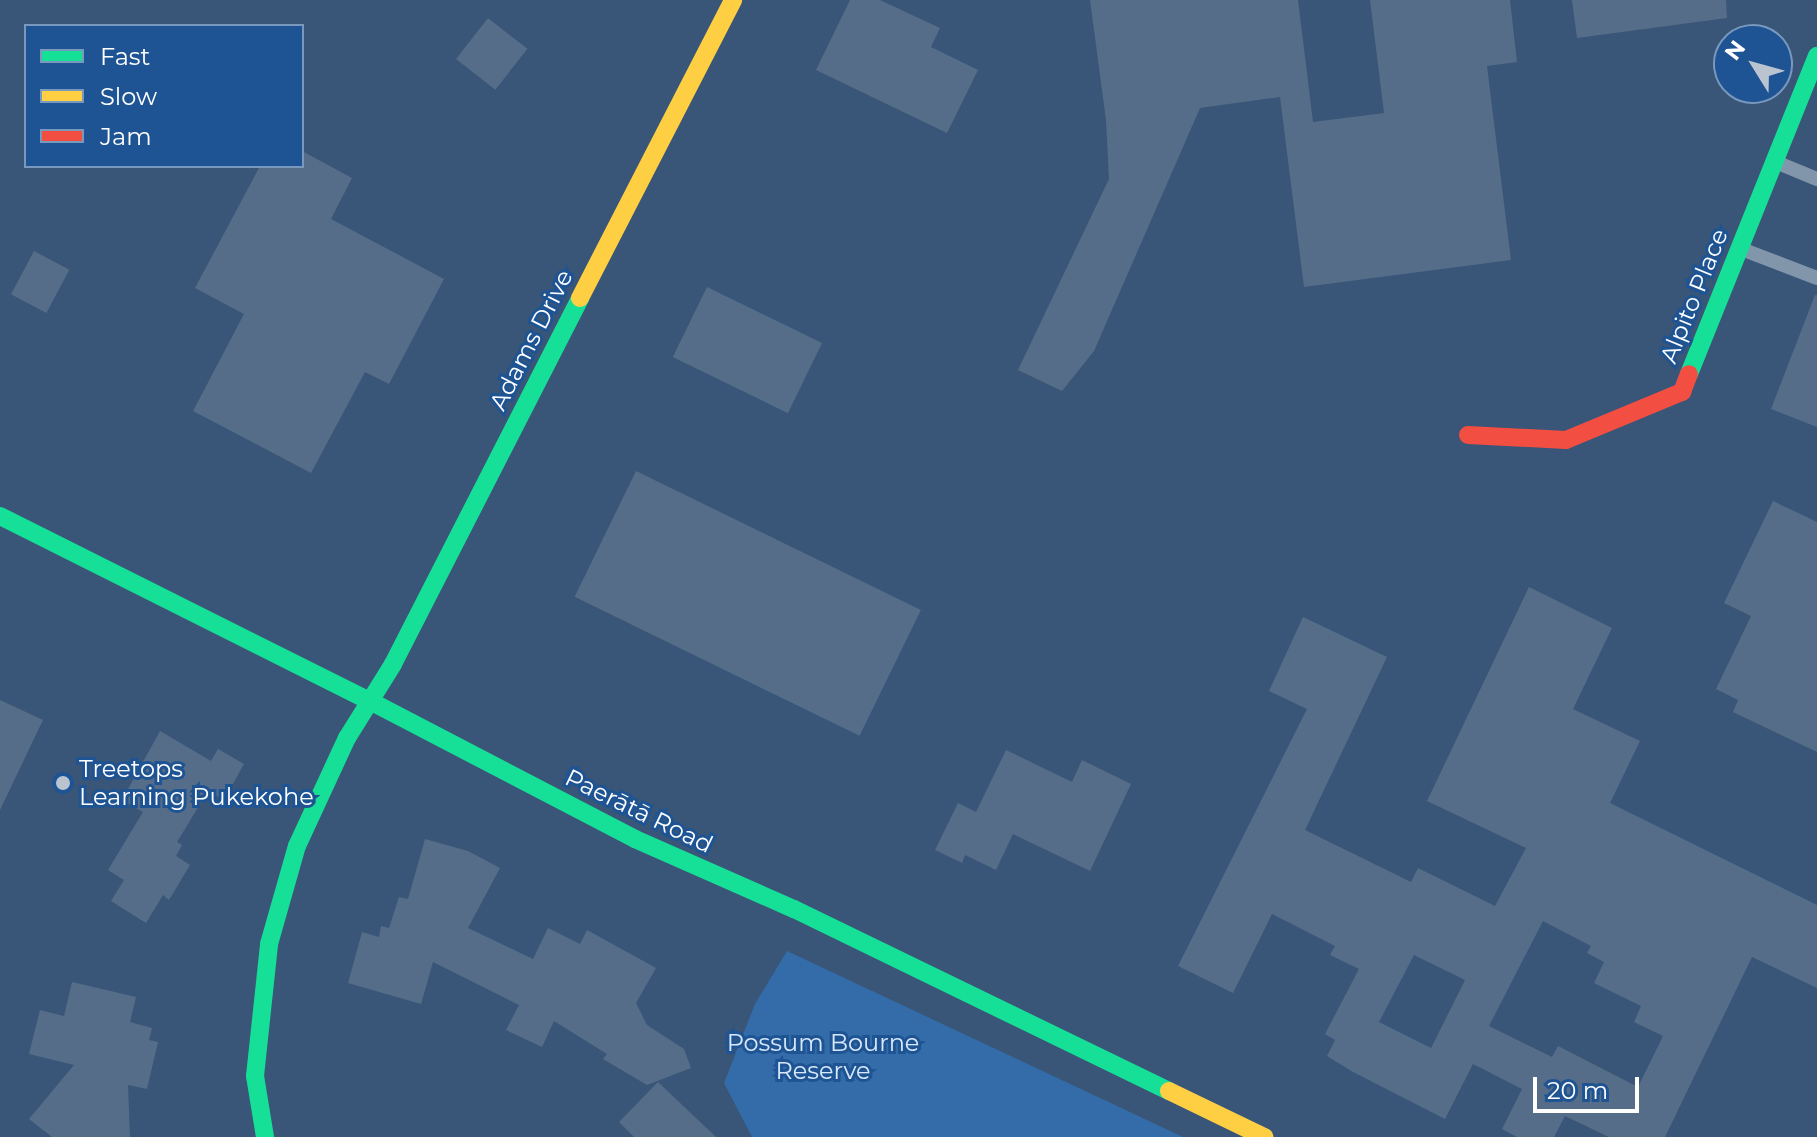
<!DOCTYPE html>
<html>
<head>
<meta charset="utf-8">
<style>
	body { margin:0 }
	#map { position:relative; width:1817px; height:1137px; overflow:hidden; background:#395678; font-family:Montserrat,sans-serif }
	div>[style] { position:absolute }
	.green>* { inset:0; background:#336ca9 }
	.building>* { inset:0; background:#556d88; transform-origin:0 0 }
	.lane>* { height:14px; margin:-7px; padding:0 7px; transform-origin:7px; border-radius:7px; background:#8296ab }
	.fast>* { height:18px; margin:-9px; padding:0 9px; transform-origin:9px; border-radius:9px; background:#16e098 }
	.slow>* { height:18px; margin:-9px; padding:0 9px; transform-origin:9px; border-radius:9px; background:#ffcf43 }
	.jam>* { height:18px; margin:-9px; padding:0 9px; transform-origin:9px; border-radius:9px; background:#f24e42 }
	.dots>* { width:22px; height:22px; translate:-50% -50%; box-sizing:border-box; border:4px solid #1e5493; border-radius:50% }
	span { translate:-50% -50%; white-space:nowrap; text-align:center; line-height:1.15; -webkit-text-stroke:6px #1e5493; paint-order:stroke }
	.street-label { font-size:24px; color:#fff }
	.poi-label { font-size:24px; color:#fff }
	.left { translate:0 -50%; text-align:left }
	.park-label { font-size:24px; color:#d7e8fa }
	.legend { position:absolute; left:24px; top:24px; width:280px; height:144px; box-sizing:border-box; background:#1e5493; border:2px solid #7898be; margin:0; padding:10px 14px; list-style:none; font-size:24px; color:#fff }
	.legend li { display:flex; align-items:center; gap:16px; height:40px }
	.legend b { width:40px; border:2px solid #7898be }
	.north { position:absolute; left:1713px; top:24px; width:80px; height:80px; box-sizing:border-box; background:#1e5493; border:2px solid #7898be; border-radius:50%; rotate:307deg; font-size:22px; font-weight:700; line-height:32px; text-align:center; color:#fff }
	.north::after { content:''; display:block; margin:auto; width:28px; height:36px; background:#bac4d0; clip-path:polygon(50% 0,100% 100%,50% 72%,0 100%) }
	.scale { position:absolute; left:1533px; top:1077px; width:106px; height:36px; box-sizing:border-box; border:4px solid #fff; border-top:0; padding-left:10px; font-size:24px; line-height:28px; white-space:nowrap; color:#fff; -webkit-text-stroke:6px #1e5493; paint-order:stroke }
</style>
</head>
<body>
<div id="map">
	<div class="green">
		<i style="clip-path:polygon(787px 951px,1183px 1137px,752px 1137px,724px 1083px,755px 1004px)"></i>
	</div>
	<div class="building">
		<i style="clip-path:polygon(850px 0,880px 0,940px 28px,931px 47px,978px 70px,947px 133px,816px 70px)"></i>
		<i style="clip-path:polygon(1090px 0,1298px 0,1313px 122px,1384px 113px,1370px 0,1510px 0,1517px 62px,1487px 66px,1511px 260px,1304px 287px,1280px 97px,1200px 108px,1094px 351px,1062px 391px,1018px 370px,1109px 179px,1106px 120px)"></i>
		<i style="clip-path:polygon(1572px 0,1726px 0,1727px 18px,1577px 38px)"></i>
		<i style="left:488px;top:18px;width:50px;height:52px;rotate:38deg"></i>
		<i style="clip-path:polygon(302px 151px,352px 178px,331px 219px,444px 279px,389px 384px,365px 372px,311px 473px,193px 411px,244px 314px,195px 288px,260px 166px,302px 166px)"></i>
		<i style="left:34px;top:251px;width:40px;height:49px;rotate:28deg"></i>
		<i style="left:707px;top:287px;width:128px;height:78px;rotate:26deg"></i>
		<i style="clip-path:polygon(1815px 295px,1817px 295px,1817px 427px,1771px 409px)"></i>
		<i style="left:636px;top:471px;width:317px;height:140px;rotate:26deg"></i>
		<i style="clip-path:polygon(1773px 501px,1817px 522px,1817px 752px,1733px 712px,1738px 700px,1716px 689px,1751px 616px,1724px 603px)"></i>
		<i style="clip-path:polygon(evenodd,1529px 587px,1612px 628px,1573px 709px,1640px 741px,1610px 803px,1817px 905px,1817px 988px,1752px 957px,1665px 1137px,1609px 1137px,1565px 1116px,1554px 1137px,1517px 1137px,1502px 1129px,1522px 1089px,1473px 1064px,1445px 1119px,1353px 1072px,1327px 1056px,1335px 1040px,1325px 1034px,1359px 969px,1330px 955px,1335px 946px,1272px 914px,1233px 993px,1178px 966px,1307px 709px,1269px 691px,1303px 617px,1387px 657px,1305px 830px,1411px 882px,1418px 868px,1495px 906px,1526px 848px,1427px 801px,1529px 587px,1543px 921px,1591px 946px,1587px 953px,1604px 962px,1594px 983px,1641px 1006px,1634px 1022px,1663px 1036px,1638px 1087px,1558px 1046px,1552px 1057px,1489px 1026px,1543px 921px,1529px 587px,1414px 955px,1465px 980px,1431px 1048px,1379px 1022px,1414px 955px)"></i>
		<i style="clip-path:polygon(0 700px,43px 720px,0 810px)"></i>
		<i style="clip-path:polygon(160px 731px,211px 761px,218px 749px,244px 764px,224px 800px,208px 791px,177px 842px,182px 845px,176px 856px,190px 865px,169px 900px,163px 895px,146px 923px,111px 901px,124px 880px,108px 870px,143px 812px,122px 800px)"></i>
		<i style="clip-path:polygon(1006px 750px,1072px 782px,1082px 760px,1131px 784px,1090px 871px,1013px 834px,996px 870px,965px 855px,962px 863px,935px 850px,958px 803px,976px 812px)"></i>
		<i style="clip-path:polygon(425px 839px,468px 851px,500px 868px,468px 928px,533px 959px,548px 928px,580px 944px,587px 930px,656px 968px,636px 1003px,647px 1025px,684px 1049px,691px 1068px,647px 1085px,603px 1059px,607px 1054px,554px 1021px,542px 1047px,506px 1030px,519px 1005px,433px 962px,421px 1004px,348px 983px,362px 932px,379px 937px,381px 926px,389px 928px,399px 897px,408px 899px)"></i>
		<i style="clip-path:polygon(72px 982px,136px 997px,130px 1022px,152px 1028px,149px 1040px,158px 1042px,147px 1089px,128px 1085px,130px 1137px,52px 1137px,29px 1119px,74px 1065px,29px 1054px,40px 1010px,64px 1016px)"></i>
		<i style="clip-path:polygon(658px 1082px,716px 1137px,634px 1137px,619px 1122px)"></i>
	</div>
	<div class="lane">
		<i style="left:1778px;top:163px;width:42px;rotate:22.3deg"></i>
		<i style="left:1744px;top:250px;width:78px;rotate:21deg"></i>
	</div>
	<div class="fast">
		<i style="left:1689px;top:374px;width:343px;rotate:-68.1deg"></i>
		<i style="left:0;top:516px;width:414px;rotate:26.6deg"></i>
		<i style="left:370px;top:701px;width:299px;rotate:27.5deg"></i>
		<i style="left:635px;top:839px;width:174px;rotate:23.8deg"></i>
		<i style="left:794px;top:909px;width:417px;rotate:25.9deg"></i>
		<i style="left:265px;top:1137px;width:62px;rotate:-99.3deg"></i>
		<i style="left:255px;top:1076px;width:133px;rotate:-83.9deg"></i>
		<i style="left:269px;top:944px;width:102px;rotate:-74.1deg"></i>
		<i style="left:297px;top:846px;width:119px;rotate:-65.2deg"></i>
		<i style="left:347px;top:738px;width:87px;rotate:-58.1deg"></i>
		<i style="left:393px;top:664px;width:411px;rotate:-62.9deg"></i>
	</div>
	<div class="slow">
		<i style="left:580px;top:298px;width:335px;rotate:-62.8deg"></i>
		<i style="left:1169px;top:1091px;width:106px;rotate:25.8deg"></i>
	</div>
	<div class="jam">
		<i style="left:1468px;top:435px;width:98px;rotate:2.9deg"></i>
		<i style="left:1566px;top:440px;width:126px;rotate:-22.5deg"></i>
		<i style="left:1682px;top:392px;width:19px;rotate:-69deg"></i>
	</div>
	<div class="dots">
		<i style="left:63px;top:783px;background:#bac4d0"></i>
	</div>
	<div class="street-label">
		<span style="left:1694px;top:296px;rotate:-68deg">Alpito Place</span>
		<span style="left:531px;top:340px;rotate:-63deg">Adams Drive</span>
		<span style="left:639px;top:811px;rotate:26deg">Paerātā Road</span>
	</div>
	<div class="poi-label">
		<span class="left" style="left:79px;top:783px">Treetops<br>Learning Pukekohe</span>
	</div>
	<div class="park-label">
		<span style="left:823px;top:1057px">Possum Bourne<br>Reserve</span>
	</div>
	<ul class="legend">
	<li><b style="height:10px;background:#16e098"></b>Fast</li>
	<li><b style="height:10px;background:#ffcf43"></b>Slow</li>
	<li><b style="height:10px;background:#f24e42"></b>Jam</li>
	</ul>
	<div class="north">N</div>
	<div class="scale">20 m</div>
</div>
</body>
</html>
